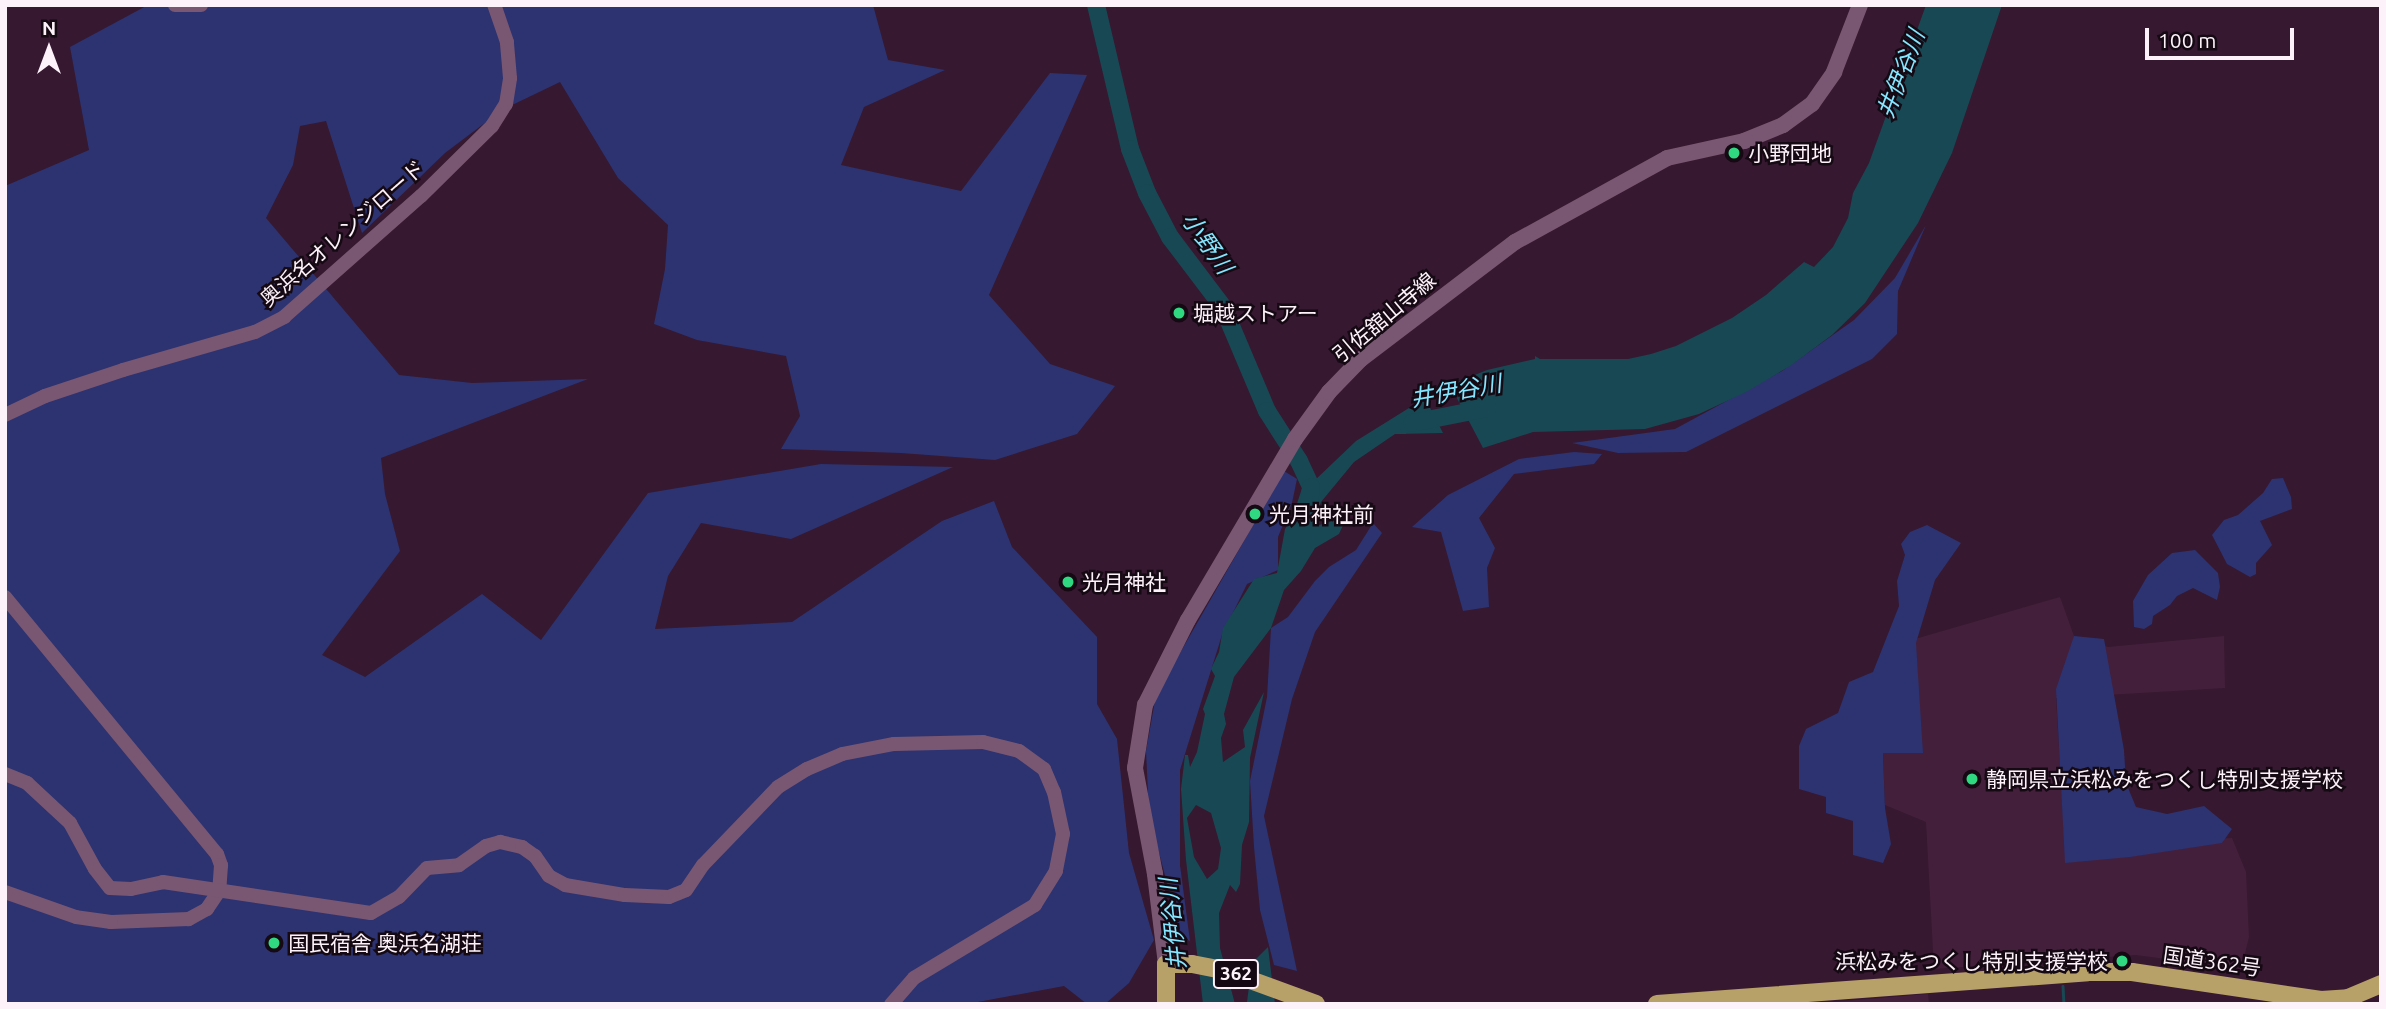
<!DOCTYPE html>
<html>
<head>
<meta charset="utf-8">
<style>
	body { margin:0 }
	#map { position:relative; width:2386px; height:1009px; overflow:hidden; background:#361830; font-family:Ubuntu,"Noto Sans JP",sans-serif }
	div>[style] { position:absolute }
	.built>* { inset:0; background:#431f3c }
	.green>* { inset:0; background:#2c3370 }
	.water>* { inset:0; background:#184853 }
	.stream>* { height:2.5px; margin:-1.25px; padding:0 1.25px; transform-origin:1.25px; border-radius:1.25px; background:#184853 }
	.river>* { height:18px; margin:-9px; padding:0 9px; transform-origin:9px; border-radius:9px; background:#184853 }
	.tertiary>* { height:14px; margin:-7px; padding:0 7px; transform-origin:7px; border-radius:7px; background:#795772 }
	.secondary>* { height:16px; margin:-8px; padding:0 8px; transform-origin:8px; border-radius:8px; background:#795772 }
	.trunk>* { height:18px; margin:-9px; padding:0 9px; transform-origin:9px; border-radius:9px; background:#b8a069 }
	.dots>* { width:19px; height:19px; translate:-50% -50%; box-sizing:border-box; border:4px solid #150913; border-radius:50% }
	span { translate:-50% -50%; white-space:nowrap; text-align:center; line-height:1.15; -webkit-text-stroke:5px #150913; paint-order:stroke }
	.shield-label span { padding:2px 5px; background:#150913; border:2px solid; border-radius:5px; -webkit-text-stroke-width:0 }
	.shield-label { font-size:19px; color:#fdf1fa; font-weight:700 }
	.poi-label { font-size:21px; color:#fdf1fa }
	.left { translate:0 -50%; text-align:left }
	.right { translate:-100% -50%; text-align:right }
	.street-label { font-size:21px; color:#fdf1fa }
	.water-label { font-size:23px; color:#84e7ff; font-style:italic }
	.frame { position:absolute; inset:0; border:7px solid #fdf1fa; pointer-events:none }
	.north { position:absolute; left:14px; top:14px; width:70px; height:70px; -webkit-text-stroke:5px #150913; paint-order:stroke; rotate:0deg; font-size:19px; font-weight:700; line-height:28px; text-align:center; color:#fdf1fa }
	.north::after { content:''; display:block; margin:auto; width:24px; height:32px; background:#fdf1fa; clip-path:polygon(50% 0,100% 100%,50% 72%,0 100%) }
	.scale { position:absolute; left:2145px; top:28px; width:149px; height:32px; box-sizing:border-box; border:4px solid #fdf1fa; border-top:0; padding-left:9px; font-size:21px; line-height:24px; white-space:nowrap; color:#fdf1fa; -webkit-text-stroke:5px #150913; paint-order:stroke }
</style>
</head>
<body>
<div id="map">
	<div class="built">
		<i style="clip-path:polygon(2060px 597px,2074px 636px,2108px 647px,2224px 636px,2225px 688px,2056px 698px,2065px 846px,2232px 838px,2246px 872px,2249px 937px,2241px 969px,2136px 955px,1934px 969px,1926px 822px,1885px 805px,1883px 753px,1922px 753px,1915px 639px)"></i>
		<i style="clip-path:polygon(1928px 994px,1929px 1004px,1809px 1004px)"></i>
	</div>
	<div class="green">
		<i style="clip-path:polygon(148px 5px,873px 5px,888px 60px,945px 70px,864px 107px,841px 165px,961px 191px,1050px 73px,1087px 75px,989px 295px,1050px 364px,1115px 386px,1077px 434px,995px 460px,901px 453px,781px 449px,800px 416px,786px 356px,697px 340px,654px 324px,665px 269px,668px 225px,618px 178px,560px 82px,502px 110px,445px 153px,362px 233px,326px 121px,300px 126px,293px 165px,266px 218px,399px 375px,472px 383px,588px 379px,381px 458px,385px 494px,400px 551px,322px 655px,365px 677px,482px 594px,541px 640px,648px 493px,821px 464px,953px 467px,791px 539px,701px 523px,668px 576px,655px 629px,792px 622px,942px 521px,994px 501px,1012px 547px,1097px 637px,1097px 704px,1117px 739px,1129px 853px,1154px 940px,1129px 983px,1105px 1004px,1087px 1004px,1064px 986px,967px 1004px,5px 1004px,5px 186px,89px 150px,70px 47px)"></i>
		<i style="clip-path:polygon(1926px 225px,1898px 291px,1897px 334px,1872px 359px,1686px 452px,1618px 453px,1572px 443px,1675px 429px,1782px 371px,1854px 320px,1895px 278px)"></i>
		<i style="clip-path:polygon(1574px 452px,1602px 454px,1594px 464px,1514px 474px,1479px 518px,1495px 548px,1487px 568px,1489px 607px,1463px 611px,1441px 532px,1412px 527px,1448px 495px,1519px 459px)"></i>
		<i style="clip-path:polygon(1284px 471px,1297px 479px,1292px 503px,1278px 537px,1278px 570px,1247px 584px,1222px 635px,1180px 770px,1180px 865px,1190px 941px,1181px 937px,1149px 814px,1146px 751px,1156px 695px)"></i>
		<i style="clip-path:polygon(2283px 478px,2291px 497px,2292px 509px,2260px 521px,2272px 545px,2256px 563px,2256px 574px,2250px 577px,2227px 564px,2212px 535px,2224px 520px,2238px 515px,2263px 493px,2272px 479px)"></i>
		<i style="clip-path:polygon(1373px 523px,1382px 533px,1315px 632px,1292px 699px,1264px 816px,1297px 971px,1274px 965px,1260px 910px,1254px 847px,1250px 781px,1267px 697px,1271px 628px,1288px 617px,1315px 581px,1329px 567px,1356px 550px)"></i>
		<i style="clip-path:polygon(1927px 525px,1961px 543px,1935px 580px,1916px 643px,1923px 753px,1883px 753px,1885px 808px,1891px 844px,1883px 863px,1853px 855px,1853px 821px,1826px 813px,1826px 797px,1799px 789px,1799px 746px,1806px 729px,1838px 713px,1849px 682px,1873px 672px,1899px 606px,1897px 581px,1905px 555px,1901px 544px,1910px 532px)"></i>
		<i style="clip-path:polygon(2195px 550px,2218px 573px,2220px 587px,2217px 600px,2193px 588px,2177px 596px,2170px 605px,2153px 616px,2152px 624px,2144px 629px,2134px 627px,2133px 601px,2148px 575px,2172px 553px)"></i>
		<i style="clip-path:polygon(2074px 636px,2104px 639px,2124px 750px,2126px 783px,2136px 807px,2167px 814px,2204px 806px,2232px 829px,2222px 843px,2130px 857px,2065px 863px,2056px 689px)"></i>
	</div>
	<div class="water">
		<i style="clip-path:polygon(1926px 5px,2002px 5px,1952px 153px,1918px 223px,1865px 303px,1832px 335px,1790px 366px,1746px 392px,1699px 414px,1645px 429px,1533px 432px,1483px 448px,1450px 385px,1487px 370px,1535px 359px,1535px 356px,1540px 359px,1628px 359px,1651px 354px,1676px 346px,1732px 318px,1766px 295px,1804px 262px,1814px 267px,1833px 247px,1848px 218px,1853px 193px,1869px 163px)"></i>
		<i style="clip-path:polygon(evenodd,1425px 398px,1443px 433px,1395px 434px,1354px 462px,1321px 502px,1314px 521px,1319px 525px,1330px 522px,1336px 514px,1344px 523px,1339px 534px,1315px 548px,1301px 571px,1284px 590px,1271px 628px,1234px 677px,1224px 714px,1226px 724px,1221px 738px,1223px 762px,1245px 747px,1243px 730px,1264px 692px,1250px 758px,1249px 822px,1242px 845px,1240px 884px,1236px 892px,1230px 885px,1219px 913px,1220px 948px,1235px 1004px,1203px 1004px,1186px 860px,1181px 789px,1185px 755px,1188px 755px,1190px 767px,1197px 752px,1205px 714px,1203px 709px,1215px 676px,1211px 669px,1219px 652px,1223px 628px,1254px 579px,1277px 573px,1285px 529px,1293px 516px,1304px 482px,1313px 482px,1356px 441px,1425px 398px,1196px 805px,1211px 813px,1221px 848px,1218px 869px,1207px 879px,1194px 857px,1187px 818px,1196px 805px)"></i>
		<i style="clip-path:polygon(1268px 947px,1275px 1004px,1244px 1004px,1247px 1002px,1252px 963px)"></i>
	</div>
	<div class="stream">
		<i style="left:1094px;top:5px;width:4px;rotate:34deg"></i>
		<i style="left:2063px;top:986px;width:18px;rotate:87deg"></i>
	</div>
	<div class="river">
		<i style="left:1096px;top:5px;width:148px;rotate:76.7deg"></i>
		<i style="left:1130px;top:149px;width:47px;rotate:68.9deg"></i>
		<i style="left:1147px;top:193px;width:50px;rotate:62.4deg"></i>
		<i style="left:1170px;top:237px;width:88px;rotate:52.9deg"></i>
		<i style="left:1223px;top:307px;width:113px;rotate:67.1deg"></i>
		<i style="left:1267px;top:411px;width:59px;rotate:57.4deg"></i>
		<i style="left:1299px;top:461px;width:29px;rotate:65deg"></i>
		<i style="left:1311px;top:487px;width:16px;rotate:97deg"></i>
		<i style="left:1412px;top:423px;width:77px;rotate:-11.2deg"></i>
	</div>
	<div class="tertiary">
		<i style="left:175px;top:5px;width:26px"></i>
		<i style="left:5px;top:415px;width:44px;rotate:-25.4deg"></i>
		<i style="left:45px;top:396px;width:82px;rotate:-18.4deg"></i>
		<i style="left:123px;top:370px;width:137px;rotate:-16.1deg"></i>
		<i style="left:255px;top:332px;width:33px;rotate:-27deg"></i>
		<i style="left:284px;top:317px;width:183px;rotate:-41.5deg"></i>
		<i style="left:421px;top:196px;width:100px;rotate:-44.6deg"></i>
		<i style="left:492px;top:126px;width:26px;rotate:-58deg"></i>
		<i style="left:506px;top:104px;width:26px;rotate:-81deg"></i>
		<i style="left:510px;top:78px;width:36px;rotate:-95deg"></i>
		<i style="left:507px;top:42px;width:39px;rotate:-109deg"></i>
		<i style="left:5px;top:597px;width:333px;rotate:50.5deg"></i>
		<i style="left:217px;top:854px;width:12px;rotate:70deg"></i>
		<i style="left:221px;top:865px;width:26px;rotate:94deg"></i>
		<i style="left:219px;top:891px;width:22px;rotate:124deg"></i>
		<i style="left:207px;top:909px;width:21px;rotate:151deg"></i>
		<i style="left:189px;top:919px;width:78px;rotate:177.8deg"></i>
		<i style="left:111px;top:922px;width:35px;rotate:-172deg"></i>
		<i style="left:76px;top:917px;width:75px;rotate:-160.6deg"></i>
		<i style="left:5px;top:774px;width:24px;rotate:22deg"></i>
		<i style="left:27px;top:783px;width:59px;rotate:42.9deg"></i>
		<i style="left:70px;top:823px;width:52px;rotate:61.5deg"></i>
		<i style="left:95px;top:869px;width:24px;rotate:52deg"></i>
		<i style="left:110px;top:888px;width:21px;rotate:3deg"></i>
		<i style="left:131px;top:889px;width:33px;rotate:-12deg"></i>
		<i style="left:163px;top:882px;width:210px;rotate:8.5deg"></i>
		<i style="left:371px;top:913px;width:32px;rotate:-30deg"></i>
		<i style="left:399px;top:897px;width:40px;rotate:-46deg"></i>
		<i style="left:427px;top:868px;width:32px;rotate:-5deg"></i>
		<i style="left:459px;top:865px;width:33px;rotate:-35deg"></i>
		<i style="left:486px;top:846px;width:15px;rotate:-16deg"></i>
		<i style="left:500px;top:842px;width:23px;rotate:13deg"></i>
		<i style="left:522px;top:847px;width:16px;rotate:35deg"></i>
		<i style="left:535px;top:856px;width:24px;rotate:55deg"></i>
		<i style="left:549px;top:876px;width:18px;rotate:29deg"></i>
		<i style="left:565px;top:885px;width:61px;rotate:9.5deg"></i>
		<i style="left:625px;top:895px;width:44px;rotate:2.6deg"></i>
		<i style="left:669px;top:897px;width:18px;rotate:-22deg"></i>
		<i style="left:686px;top:890px;width:30px;rotate:-56deg"></i>
		<i style="left:703px;top:865px;width:108px;rotate:-46.1deg"></i>
		<i style="left:778px;top:787px;width:34px;rotate:-32deg"></i>
		<i style="left:807px;top:769px;width:38px;rotate:-23deg"></i>
		<i style="left:842px;top:754px;width:53px;rotate:-10.9deg"></i>
		<i style="left:894px;top:744px;width:89px;rotate:-1.3deg"></i>
		<i style="left:983px;top:742px;width:37px;rotate:14deg"></i>
		<i style="left:1019px;top:751px;width:31px;rotate:36deg"></i>
		<i style="left:1044px;top:769px;width:25px;rotate:67deg"></i>
		<i style="left:1054px;top:792px;width:43px;rotate:77.9deg"></i>
		<i style="left:1063px;top:834px;width:38px;rotate:101deg"></i>
		<i style="left:1056px;top:871px;width:40px;rotate:122deg"></i>
		<i style="left:1035px;top:905px;width:141px;rotate:148.9deg"></i>
		<i style="left:914px;top:978px;width:35px;rotate:131deg"></i>
	</div>
	<div class="secondary">
		<i style="left:1166px;top:964px;width:91px;rotate:-97deg"></i>
		<i style="left:1155px;top:874px;width:108px;rotate:-100.7deg"></i>
		<i style="left:1135px;top:768px;width:64px;rotate:-81deg"></i>
		<i style="left:1145px;top:705px;width:95px;rotate:-63.2deg"></i>
		<i style="left:1188px;top:620px;width:210px;rotate:-59.4deg"></i>
		<i style="left:1295px;top:439px;width:58px;rotate:-54.1deg"></i>
		<i style="left:1329px;top:392px;width:45px;rotate:-45.9deg"></i>
		<i style="left:1360px;top:360px;width:195px;rotate:-37.3deg"></i>
		<i style="left:1515px;top:242px;width:174px;rotate:-28.9deg"></i>
		<i style="left:1667px;top:158px;width:79px;rotate:-12.4deg"></i>
		<i style="left:1744px;top:141px;width:42px;rotate:-22.3deg"></i>
		<i style="left:1783px;top:125px;width:36px;rotate:-36deg"></i>
		<i style="left:1812px;top:104px;width:39px;rotate:-55deg"></i>
		<i style="left:1834px;top:72px;width:72px;rotate:-68.8deg"></i>
	</div>
	<div class="trunk">
		<i style="left:1166px;top:1004px;width:40px;rotate:-90deg"></i>
		<i style="left:1166px;top:964px;width:26px"></i>
		<i style="left:1192px;top:964px;width:32px;rotate:11deg"></i>
		<i style="left:1223px;top:970px;width:99px;rotate:20.1deg"></i>
		<i style="left:1657px;top:1004px;width:432px;rotate:-4.2deg"></i>
		<i style="left:2088px;top:972px;width:44px"></i>
		<i style="left:2132px;top:972px;width:191px;rotate:8.4deg"></i>
		<i style="left:2321px;top:1000px;width:27px;rotate:-4deg"></i>
		<i style="left:2348px;top:998px;width:36px;rotate:-23deg"></i>
	</div>
	<div class="dots">
		<i style="left:1734px;top:153px;background:#31d882"></i>
		<i style="left:1179px;top:313px;background:#31d882"></i>
		<i style="left:1255px;top:514px;background:#31d882"></i>
		<i style="left:1068px;top:582px;background:#31d882"></i>
		<i style="left:1972px;top:779px;background:#31d882"></i>
		<i style="left:274px;top:943px;background:#31d882"></i>
		<i style="left:2122px;top:961px;background:#31d882"></i>
	</div>
	<div class="shield-label">
		<span style="left:1236px;top:974px">362</span>
	</div>
	<div class="poi-label">
		<span class="left" style="left:1748px;top:153px">小野団地</span>
		<span class="left" style="left:1193px;top:313px">堀越ストアー</span>
		<span class="left" style="left:1269px;top:514px">光月神社前</span>
		<span class="left" style="left:1082px;top:582px">光月神社</span>
		<span class="left" style="left:1986px;top:779px">静岡県立浜松みをつくし特別支援学校</span>
		<span class="left" style="left:288px;top:943px">国民宿舎 奥浜名湖荘</span>
		<span class="right" style="left:2108px;top:961px">浜松みをつくし特別支援学校</span>
	</div>
	<div class="street-label">
		<span style="left:342px;top:233px;rotate:-41deg">奥浜名オレンジロード</span>
		<span style="left:1384px;top:317px;rotate:-40deg">引佐舘山寺線</span>
		<span style="left:2212px;top:961px;rotate:8deg">国道362号</span>
	</div>
	<div class="water-label">
		<span style="left:1901px;top:74px;rotate:-69deg">井伊谷川</span>
		<span style="left:1207px;top:243px;rotate:55deg">小野川</span>
		<span style="left:1456px;top:391px;rotate:-10deg">井伊谷川</span>
		<span style="left:1173px;top:924px;rotate:-96deg">井伊谷川</span>
	</div>
	<div class="frame"></div>
	<div class="north">N</div>
	<div class="scale">100 m</div>
</div>
</body>
</html>
